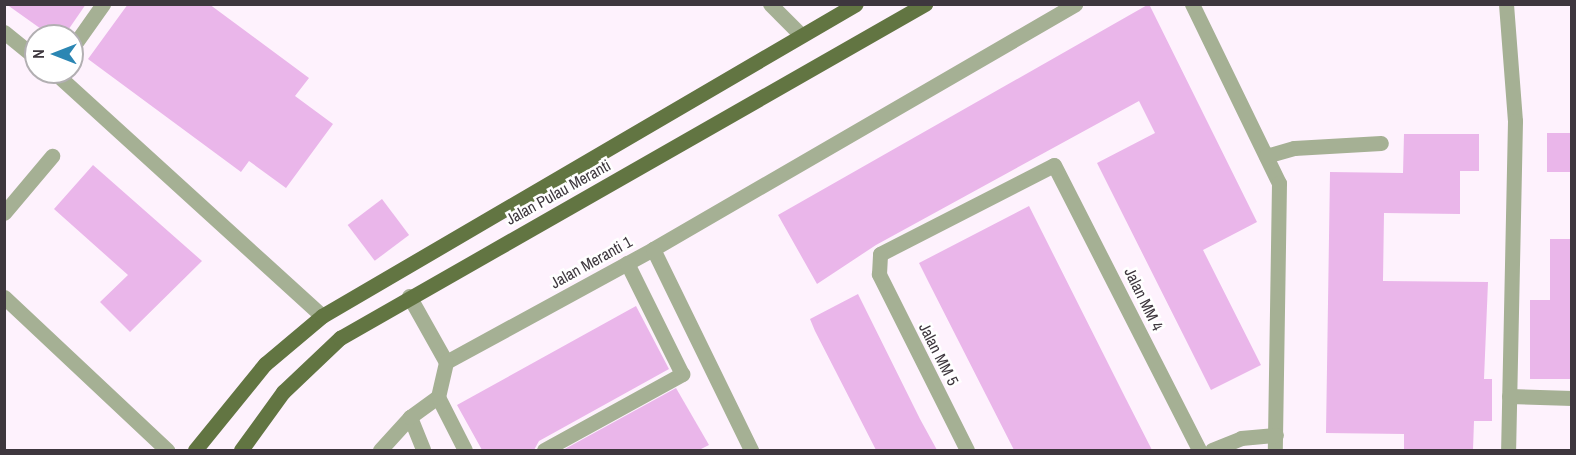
<!DOCTYPE html>
<html>
<head>
<meta charset="utf-8">
<style>
	body { margin:0 }
	#map { position:relative; width:1576px; height:455px; overflow:hidden; background:#fef2fd; font-family:"Archivo Narrow",sans-serif }
	div>[style] { position:absolute }
	.building>* { inset:0; background:#eab6ea; transform-origin:0 0 }
	.minor>* { height:15px; margin:-7.5px; padding:0 7.5px; transform-origin:7.5px; border-radius:7.5px; background:#a5b094 }
	.major>* { height:15px; margin:-7.5px; padding:0 7.5px; transform-origin:7.5px; border-radius:7.5px; background:#627542 }
	span { translate:-50% -50%; white-space:nowrap; text-align:center; line-height:1.15; -webkit-text-stroke:5px #fff; paint-order:stroke }
	.street-label { font-size:16px; color:#3e373e }
	.frame { position:absolute; inset:0; border:6px solid #3e373e; pointer-events:none }
	.north { position:absolute; left:24px; top:24px; width:60px; height:60px; box-sizing:border-box; background:#fff; border:2px solid #b2afb2; border-radius:50%; rotate:270deg; font-size:16px; font-weight:700; line-height:24px; text-align:center; color:#3e373e }
	.north::after { content:''; display:block; margin:auto; width:21px; height:27px; background:#2b86b3; clip-path:polygon(50% 0,100% 100%,50% 72%,0 100%) }
</style>
</head>
<body>
<div id="map">
	<div class="building">
		<i style="clip-path:polygon(6px 4px,86px 4px,64px 36px,51px 36px)"></i>
		<i style="clip-path:polygon(128px 4px,209px 4px,309px 78px,295px 96px,333px 124px,286px 188px,249px 161px,241px 172px,88px 59px)"></i>
		<i style="clip-path:polygon(1149px 4px,1257px 222px,1203px 250px,1261px 365px,1211px 390px,1097px 163px,1155px 133px,1139px 101px,876px 245px,817px 284px,778px 215px)"></i>
		<i style="left:1547px;top:133px;width:25px;height:39px"></i>
		<i style="clip-path:polygon(1404px 134px,1479px 134px,1479px 171px,1460px 171px,1460px 214px,1384px 213px,1383px 281px,1488px 282px,1484px 379px,1492px 379px,1492px 421px,1474px 421px,1473px 450px,1404px 450px,1404px 434px,1326px 433px,1330px 172px,1403px 173px)"></i>
		<i style="clip-path:polygon(93px 165px,202px 261px,130px 332px,100px 302px,128px 275px,54px 209px)"></i>
		<i style="left:382px;top:199px;width:45px;height:43px;rotate:53deg"></i>
		<i style="clip-path:polygon(1029px 206px,1126px 399px,1152px 450px,1014px 450px,929px 283px,919px 263px)"></i>
		<i style="clip-path:polygon(1550px 239px,1572px 239px,1572px 379px,1530px 379px,1530px 300px,1550px 300px)"></i>
		<i style="clip-path:polygon(858px 294px,920px 419px,937px 450px,876px 450px,815px 331px,810px 319px)"></i>
		<i style="clip-path:polygon(636px 306px,669px 369px,539px 441px,534px 450px,482px 450px,457px 405px)"></i>
		<i style="clip-path:polygon(676px 388px,709px 445px,699px 450px,563px 450px)"></i>
	</div>
	<div class="minor">
		<i style="left:770px;top:4px;width:44px;rotate:45deg"></i>
		<i style="left:1192px;top:4px;width:199px;rotate:64.1deg"></i>
		<i style="left:1279px;top:183px;width:267px;rotate:90.9deg"></i>
		<i style="left:1506px;top:4px;width:117px;rotate:85.6deg"></i>
		<i style="left:1515px;top:121px;width:329px;rotate:91.2deg"></i>
		<i style="left:4px;top:32px;width:41px;rotate:39.1deg"></i>
		<i style="left:72px;top:48px;width:54px;rotate:-54.8deg"></i>
		<i style="left:54px;top:72px;width:362px;rotate:42.3deg"></i>
		<i style="left:1266px;top:156px;width:29px;rotate:-16deg"></i>
		<i style="left:1294px;top:148px;width:87px;rotate:-3.3deg"></i>
		<i style="left:4px;top:213px;width:75px;rotate:-49.9deg"></i>
		<i style="left:653px;top:249px;width:488px;rotate:-30.1deg"></i>
		<i style="left:409px;top:296px;width:76px;rotate:60.7deg"></i>
		<i style="left:446px;top:362px;width:236px;rotate:-28.6deg"></i>
		<i style="left:653px;top:249px;width:224px;rotate:64deg"></i>
		<i style="left:4px;top:297px;width:224px;rotate:43.2deg"></i>
		<i style="left:1509px;top:396px;width:63px;rotate:1.8deg"></i>
		<i style="left:438px;top:397px;width:59px;rotate:63deg"></i>
		<i style="left:410px;top:417px;width:35px;rotate:68deg"></i>
		<i style="left:380px;top:450px;width:45px;rotate:-47.7deg"></i>
		<i style="left:410px;top:417px;width:34px;rotate:-36deg"></i>
		<i style="left:438px;top:397px;width:36px;rotate:-77deg"></i>
		<i style="left:544px;top:450px;width:158px;rotate:-28.8deg"></i>
		<i style="left:682px;top:374px;width:124px;rotate:-116.4deg"></i>
		<i style="left:967px;top:450px;width:197px;rotate:-116.6deg"></i>
		<i style="left:879px;top:274px;width:20px;rotate:-87deg"></i>
		<i style="left:880px;top:254px;width:195px;rotate:-27.1deg"></i>
		<i style="left:1054px;top:165px;width:320px;rotate:63deg"></i>
		<i style="left:1212px;top:450px;width:31px;rotate:-22deg"></i>
		<i style="left:1241px;top:438px;width:35px;rotate:-5deg"></i>
	</div>
	<div class="major">
		<i style="left:195px;top:450px;width:111px;rotate:-50.9deg"></i>
		<i style="left:265px;top:364px;width:75px;rotate:-40.1deg"></i>
		<i style="left:322px;top:316px;width:618px;rotate:-30.3deg"></i>
		<i style="left:241px;top:450px;width:72px;rotate:-54.1deg"></i>
		<i style="left:283px;top:392px;width:79px;rotate:-43.5deg"></i>
		<i style="left:340px;top:338px;width:674px;rotate:-29.72deg"></i>
	</div>
	<div class="street-label">
		<span style="left:558px;top:192px;rotate:-29deg">Jalan Pulau Meranti</span>
		<span style="left:591px;top:262px;rotate:-29deg">Jalan Meranti 1</span>
		<span style="left:1144px;top:299px;rotate:64deg">Jalan MM 4</span>
		<span style="left:939px;top:354px;rotate:63deg">Jalan MM 5</span>
	</div>
	<div class="frame"></div>
	<div class="north">N</div>
</div>
</body>
</html>
